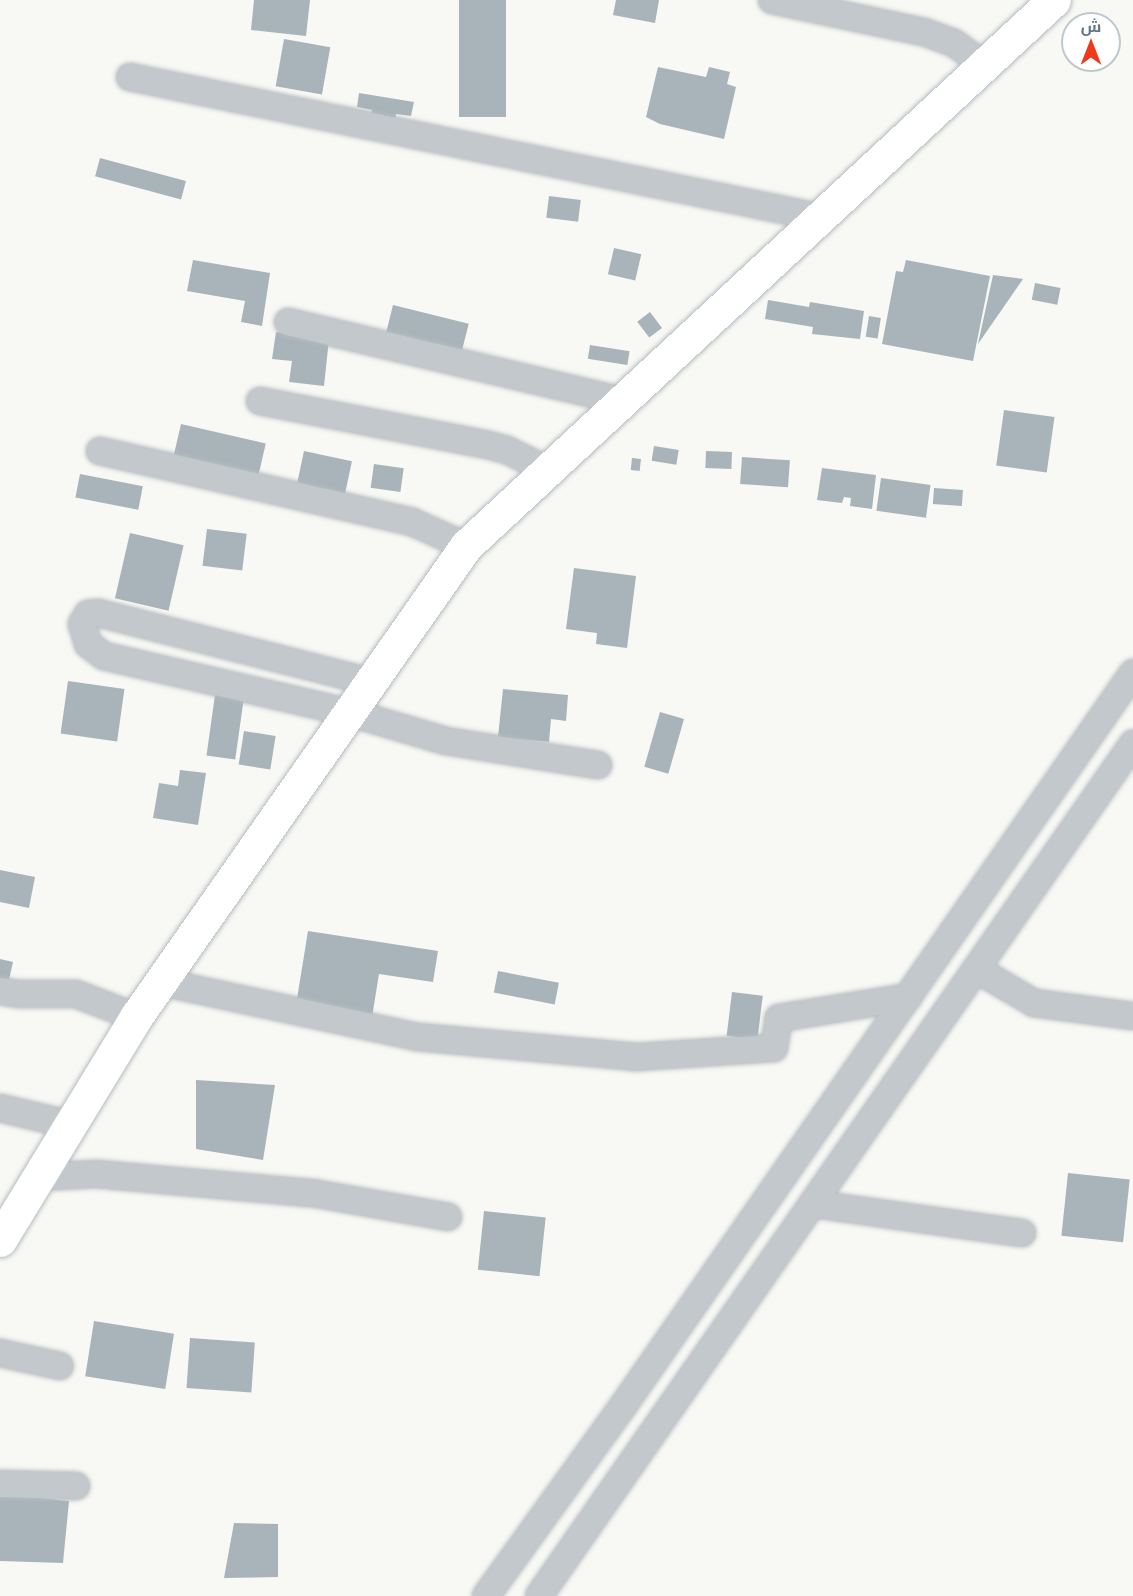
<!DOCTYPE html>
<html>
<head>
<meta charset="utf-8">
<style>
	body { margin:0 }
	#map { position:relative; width:1133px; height:1596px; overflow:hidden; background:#f8f8f4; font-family:"Noto Sans",Cairo,sans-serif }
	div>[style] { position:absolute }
	.building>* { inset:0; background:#a8b4b9; transform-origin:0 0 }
	.roads { filter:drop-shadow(0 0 2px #b4bcc0) drop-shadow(0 0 2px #b4bcc0) }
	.street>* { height:26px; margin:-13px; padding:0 13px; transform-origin:13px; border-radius:13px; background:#c2c8cb }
	.secondary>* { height:33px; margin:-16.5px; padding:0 16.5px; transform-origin:16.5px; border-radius:16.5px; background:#fff }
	span { translate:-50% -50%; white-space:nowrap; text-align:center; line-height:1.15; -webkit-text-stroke:6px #fff; paint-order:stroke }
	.north { position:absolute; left:1061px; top:12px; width:60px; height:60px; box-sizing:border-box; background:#fff; border:2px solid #bfc8cd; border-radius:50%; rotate:0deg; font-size:16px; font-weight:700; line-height:24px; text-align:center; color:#607682 }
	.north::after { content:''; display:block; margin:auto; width:21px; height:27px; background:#f0391c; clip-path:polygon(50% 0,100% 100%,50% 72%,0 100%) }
</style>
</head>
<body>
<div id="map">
	<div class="building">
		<i style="clip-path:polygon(254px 0,310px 0,306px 36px,251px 30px)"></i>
		<i style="left:459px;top:0;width:47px;height:117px"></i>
		<i style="clip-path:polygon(616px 0,659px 0,655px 23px,613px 15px)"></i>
		<i style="left:284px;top:39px;width:47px;height:48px;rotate:10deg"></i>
		<i style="clip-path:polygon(658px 67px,706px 77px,709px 67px,730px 72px,727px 84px,736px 87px,724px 139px,660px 124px,646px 117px)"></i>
		<i style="clip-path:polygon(359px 93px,414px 102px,411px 116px,396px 114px,393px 128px,370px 124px,372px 110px,357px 107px)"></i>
		<i style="left:100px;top:158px;width:89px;height:19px;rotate:15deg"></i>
		<i style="left:549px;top:196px;width:32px;height:22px;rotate:7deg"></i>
		<i style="left:614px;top:248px;width:28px;height:27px;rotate:13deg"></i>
		<i style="clip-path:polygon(193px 260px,270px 273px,262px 326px,241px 322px,245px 301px,187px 291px)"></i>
		<i style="clip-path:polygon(906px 260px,990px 276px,973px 361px,882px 344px,896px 271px,903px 272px)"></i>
		<i style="clip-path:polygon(993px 275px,1023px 279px,978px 344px)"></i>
		<i style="left:1035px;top:283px;width:26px;height:17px;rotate:11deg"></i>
		<i style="clip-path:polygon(768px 300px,809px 307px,810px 302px,864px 311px,860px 339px,812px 334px,813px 327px,765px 319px)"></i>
		<i style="left:393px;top:305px;width:78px;height:38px;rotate:14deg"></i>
		<i style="left:650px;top:312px;width:20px;height:16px;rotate:53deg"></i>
		<i style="left:869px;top:316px;width:12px;height:21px;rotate:9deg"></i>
		<i style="clip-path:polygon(276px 332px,329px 339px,324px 386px,289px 382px,292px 361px,272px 359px)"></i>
		<i style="left:590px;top:345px;width:40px;height:14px;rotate:9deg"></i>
		<i style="left:1004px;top:410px;width:51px;height:56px;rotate:8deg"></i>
		<i style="left:181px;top:424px;width:87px;height:39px;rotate:13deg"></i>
		<i style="left:654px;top:446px;width:25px;height:15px;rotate:9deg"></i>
		<i style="left:304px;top:451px;width:49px;height:38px;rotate:12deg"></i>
		<i style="left:706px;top:451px;width:26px;height:17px;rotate:2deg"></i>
		<i style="left:742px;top:457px;width:48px;height:27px;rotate:4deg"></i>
		<i style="left:632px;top:458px;width:9px;height:12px;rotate:6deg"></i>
		<i style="left:374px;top:464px;width:30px;height:24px;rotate:8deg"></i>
		<i style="clip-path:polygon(822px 468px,876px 475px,872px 509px,850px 506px,851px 498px,844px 497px,842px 503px,817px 500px)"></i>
		<i style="left:80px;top:474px;width:64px;height:24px;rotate:11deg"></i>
		<i style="left:881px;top:478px;width:50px;height:33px;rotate:8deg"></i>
		<i style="left:934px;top:488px;width:29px;height:16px;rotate:4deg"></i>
		<i style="left:207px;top:529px;width:40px;height:37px;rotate:7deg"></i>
		<i style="left:130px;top:533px;width:55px;height:67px;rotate:13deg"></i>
		<i style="clip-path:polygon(574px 568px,636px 576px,627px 648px,596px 644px,597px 633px,566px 629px)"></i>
		<i style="left:68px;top:681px;width:57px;height:53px;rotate:8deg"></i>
		<i style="clip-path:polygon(503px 689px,568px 695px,566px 721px,551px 719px,549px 742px,498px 737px)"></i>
		<i style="left:215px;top:695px;width:29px;height:61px;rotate:8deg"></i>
		<i style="left:660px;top:712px;width:25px;height:57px;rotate:16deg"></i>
		<i style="left:244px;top:731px;width:32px;height:34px;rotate:9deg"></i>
		<i style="clip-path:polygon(180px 770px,206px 773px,198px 825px,153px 818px,159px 783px,178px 786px)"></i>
		<i style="clip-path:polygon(0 870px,35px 877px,29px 908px,0 902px)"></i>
		<i style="clip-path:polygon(308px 931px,438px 951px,433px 982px,379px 974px,372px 1017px,296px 1005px)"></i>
		<i style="clip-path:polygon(0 959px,13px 962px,8px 984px,0 982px)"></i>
		<i style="left:498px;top:971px;width:62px;height:22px;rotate:11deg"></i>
		<i style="left:732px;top:992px;width:31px;height:44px;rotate:7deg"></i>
		<i style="clip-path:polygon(196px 1080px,275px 1085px,263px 1160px,196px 1149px)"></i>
		<i style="left:1068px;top:1173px;width:62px;height:63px;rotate:6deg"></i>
		<i style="left:484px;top:1211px;width:62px;height:59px;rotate:6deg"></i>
		<i style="left:94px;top:1321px;width:81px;height:56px;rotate:9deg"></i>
		<i style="left:190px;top:1338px;width:65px;height:50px;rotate:4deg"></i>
		<i style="clip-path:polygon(0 1494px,69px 1501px,63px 1563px,0 1561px)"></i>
		<i style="clip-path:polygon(234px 1523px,278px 1524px,278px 1577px,224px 1578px)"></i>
	</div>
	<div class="roads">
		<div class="street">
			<i style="left:772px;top:0;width:155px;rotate:11.9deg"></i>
			<i style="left:924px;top:32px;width:32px;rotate:20deg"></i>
			<i style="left:954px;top:43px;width:37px;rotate:36deg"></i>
			<i style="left:130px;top:77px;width:702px;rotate:11.5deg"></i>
			<i style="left:288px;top:322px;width:342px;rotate:13.3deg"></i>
			<i style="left:260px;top:401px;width:232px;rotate:10.9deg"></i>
			<i style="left:488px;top:445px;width:20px;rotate:15deg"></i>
			<i style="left:507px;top:450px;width:45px;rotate:26.6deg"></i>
			<i style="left:100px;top:451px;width:320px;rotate:12.8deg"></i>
			<i style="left:412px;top:522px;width:59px;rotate:24deg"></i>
			<i style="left:371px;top:682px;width:282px;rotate:-165.8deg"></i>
			<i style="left:98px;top:613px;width:10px;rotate:174deg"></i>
			<i style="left:88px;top:614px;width:12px;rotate:121deg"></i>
			<i style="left:82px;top:624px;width:21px;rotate:73deg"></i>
			<i style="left:88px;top:644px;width:20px;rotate:37deg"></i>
			<i style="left:104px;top:656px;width:253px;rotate:13deg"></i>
			<i style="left:351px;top:713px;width:99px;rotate:16.4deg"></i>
			<i style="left:446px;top:741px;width:154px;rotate:9deg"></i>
			<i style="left:976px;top:969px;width:67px;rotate:30.4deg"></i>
			<i style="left:1034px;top:1003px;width:100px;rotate:7.5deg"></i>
			<i style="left:161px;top:982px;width:263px;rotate:12.1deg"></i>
			<i style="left:418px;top:1037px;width:220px;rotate:5.2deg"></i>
			<i style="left:637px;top:1057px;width:137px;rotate:-3.8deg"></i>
			<i style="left:774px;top:1048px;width:30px;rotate:-81deg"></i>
			<i style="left:779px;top:1018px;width:131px;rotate:-9.2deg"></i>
			<i style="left:0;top:991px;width:19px;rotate:9deg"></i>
			<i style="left:19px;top:994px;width:57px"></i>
			<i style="left:76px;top:994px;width:64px;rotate:21deg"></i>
			<i style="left:0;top:1108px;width:74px;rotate:13.3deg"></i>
			<i style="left:39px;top:1177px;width:57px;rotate:-3deg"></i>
			<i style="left:96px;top:1174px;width:223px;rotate:5.1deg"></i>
			<i style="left:318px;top:1194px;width:132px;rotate:10deg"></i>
			<i style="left:813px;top:1204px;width:211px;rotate:7.9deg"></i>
			<i style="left:0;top:1353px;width:61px;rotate:12.2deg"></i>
			<i style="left:0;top:1484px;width:76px;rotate:1.5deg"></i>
			<i style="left:486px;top:1596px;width:234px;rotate:-54.2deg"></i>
			<i style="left:623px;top:1406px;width:893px;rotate:-55.17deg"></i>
			<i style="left:539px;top:1596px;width:1039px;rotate:-55.12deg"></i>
		</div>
		<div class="secondary">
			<i style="left:0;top:1240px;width:261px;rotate:-58.6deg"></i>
			<i style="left:136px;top:1017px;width:575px;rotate:-54.98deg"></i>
			<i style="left:466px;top:546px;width:802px;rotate:-42.88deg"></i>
		</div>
	</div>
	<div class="north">ش</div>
</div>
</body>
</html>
